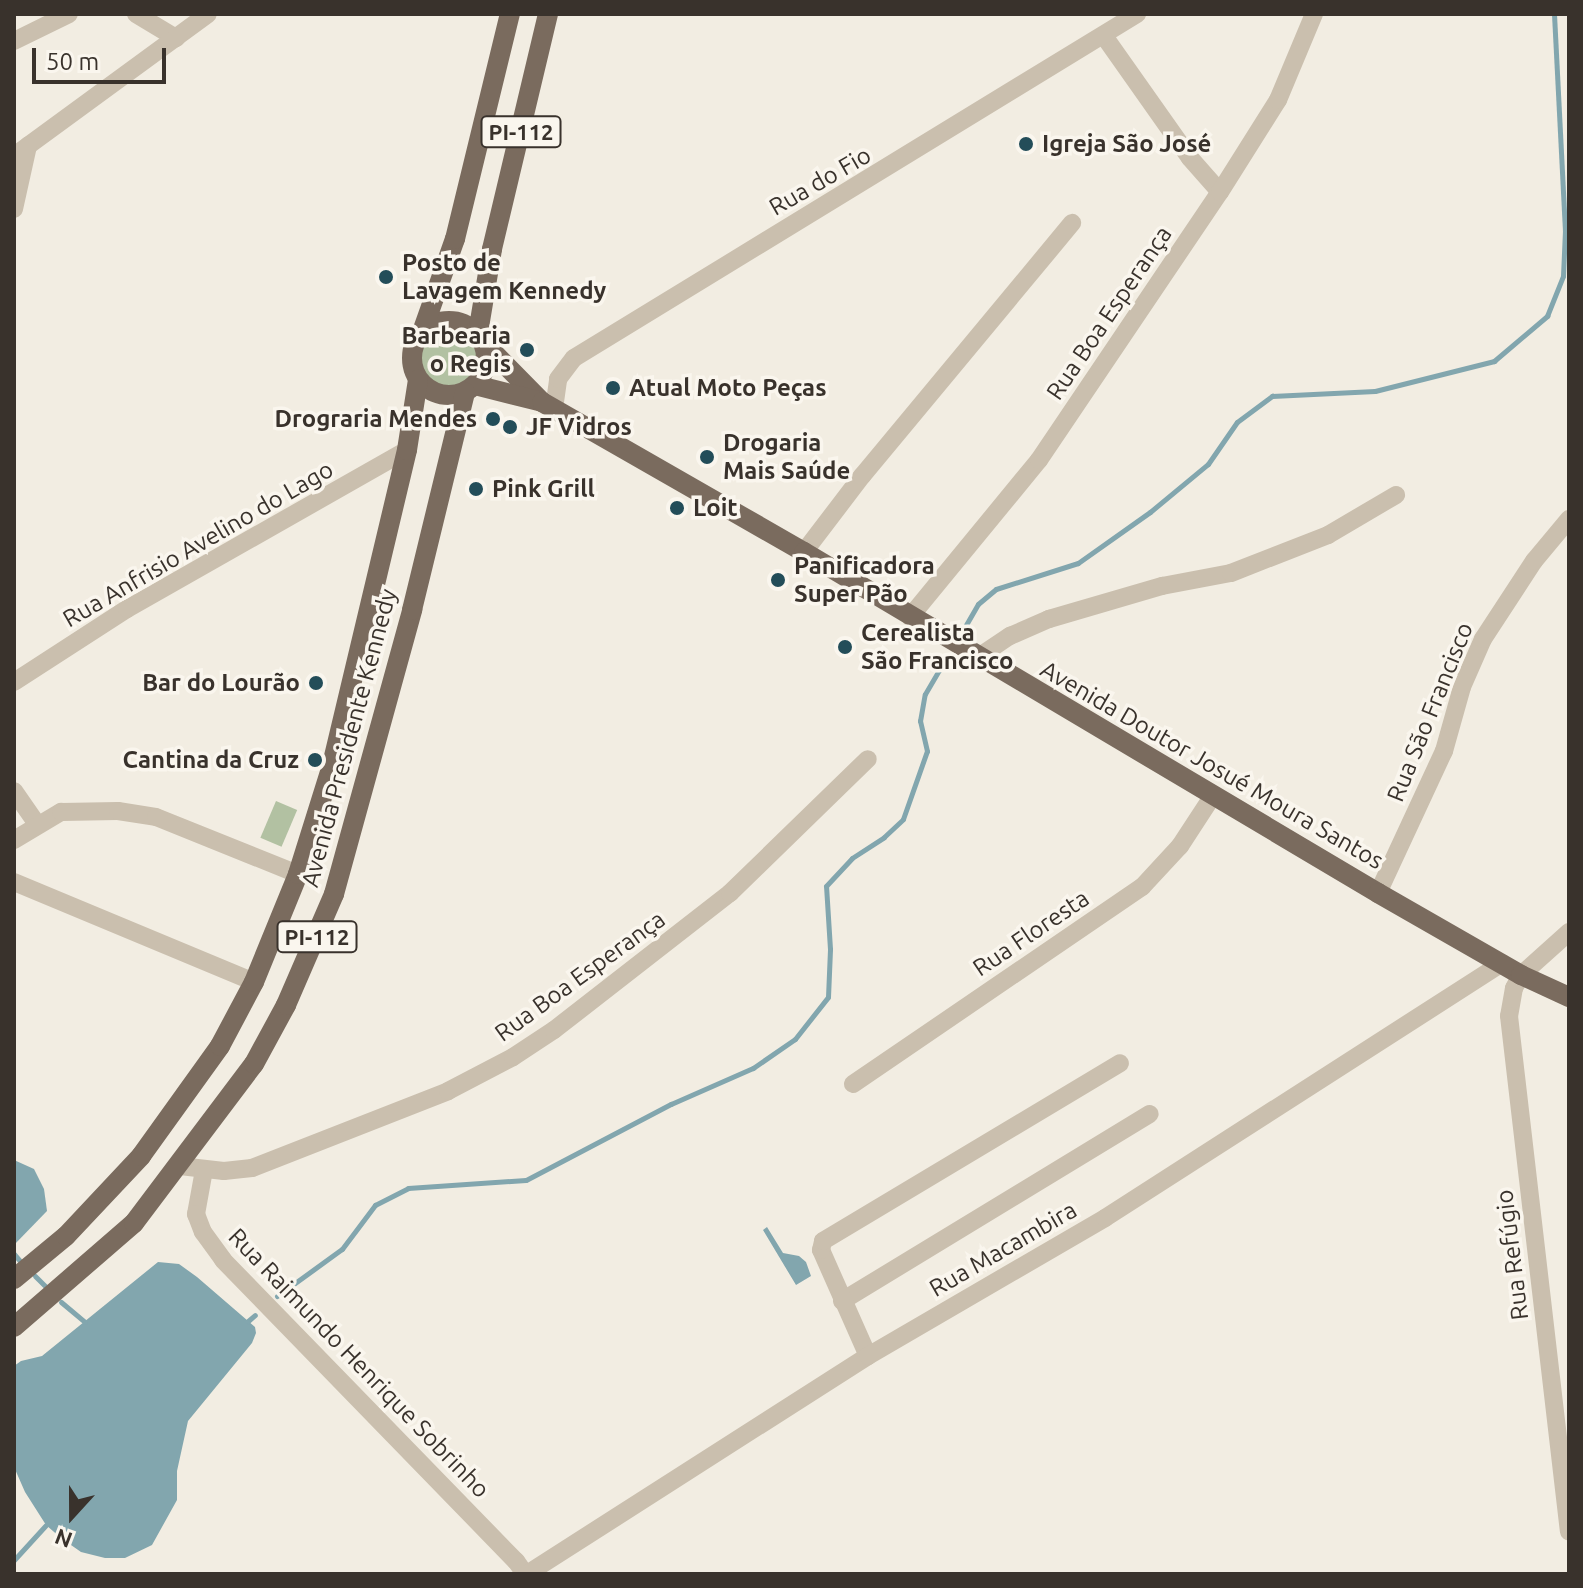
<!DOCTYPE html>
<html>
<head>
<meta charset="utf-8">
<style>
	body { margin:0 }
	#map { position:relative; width:1583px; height:1588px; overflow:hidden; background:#f2ede2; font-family:Ubuntu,sans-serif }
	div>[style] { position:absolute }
	.green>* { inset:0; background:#b2c1a2; transform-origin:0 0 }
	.round { border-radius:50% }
	.water>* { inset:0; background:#82a6ae }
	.stream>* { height:5px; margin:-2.5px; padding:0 2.5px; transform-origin:2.5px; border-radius:2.5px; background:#82a6ae }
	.minor>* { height:18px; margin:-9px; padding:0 9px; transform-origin:9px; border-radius:9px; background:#cabfae }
	.primary>* { height:20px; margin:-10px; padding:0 10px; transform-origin:10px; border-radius:10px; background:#7a6b5e }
	.primary>.ring { margin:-10px; padding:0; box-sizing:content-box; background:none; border:20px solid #7a6b5e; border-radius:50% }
	.dots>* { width:22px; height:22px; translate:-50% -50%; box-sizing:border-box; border:4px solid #faf6ee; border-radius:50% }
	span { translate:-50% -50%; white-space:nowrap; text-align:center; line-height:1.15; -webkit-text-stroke:7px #faf6ee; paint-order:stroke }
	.shield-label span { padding:2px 6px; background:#faf6ee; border:2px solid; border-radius:6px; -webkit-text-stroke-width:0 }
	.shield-label { font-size:22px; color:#39322c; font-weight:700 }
	.poi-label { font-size:24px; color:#39322c; font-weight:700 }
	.left { translate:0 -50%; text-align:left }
	.right { translate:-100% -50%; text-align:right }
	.street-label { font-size:24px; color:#39322c }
	.frame { position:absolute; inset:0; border:16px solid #39322c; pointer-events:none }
	.north { position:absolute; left:32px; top:1476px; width:80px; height:80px; -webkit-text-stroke:6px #faf6ee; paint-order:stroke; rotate:201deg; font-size:22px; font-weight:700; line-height:32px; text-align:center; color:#39322c }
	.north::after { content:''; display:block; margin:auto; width:28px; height:36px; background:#39322c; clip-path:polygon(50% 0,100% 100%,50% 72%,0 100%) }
	.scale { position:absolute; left:32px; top:48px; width:134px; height:36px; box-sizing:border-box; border:4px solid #39322c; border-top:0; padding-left:10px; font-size:24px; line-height:28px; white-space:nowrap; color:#39322c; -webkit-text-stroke:6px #faf6ee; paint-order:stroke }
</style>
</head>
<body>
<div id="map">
	<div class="green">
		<i class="round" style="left:421px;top:330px;width:56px;height:56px"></i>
		<i style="left:276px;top:801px;width:23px;height:40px;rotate:23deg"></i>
	</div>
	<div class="water">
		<i style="clip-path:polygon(14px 1160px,34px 1169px,44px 1189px,47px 1211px,14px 1245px)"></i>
		<i style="clip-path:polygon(767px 1227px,783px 1253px,799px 1256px,806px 1262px,811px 1276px,796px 1285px,763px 1230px)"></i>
		<i style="clip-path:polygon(158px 1262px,179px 1264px,197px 1277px,255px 1327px,256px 1333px,252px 1343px,188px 1421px,177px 1471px,177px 1500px,152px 1545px,125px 1558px,105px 1558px,81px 1552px,61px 1538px,46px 1525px,25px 1492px,14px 1467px,14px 1366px,21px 1361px,42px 1356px)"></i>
	</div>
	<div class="stream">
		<i style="left:963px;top:630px;width:30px;rotate:-60deg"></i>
		<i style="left:978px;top:604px;width:23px;rotate:-40deg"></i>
		<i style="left:996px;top:589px;width:86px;rotate:-17.6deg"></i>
		<i style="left:1078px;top:563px;width:88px;rotate:-35.3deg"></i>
		<i style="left:1150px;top:512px;width:75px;rotate:-39.6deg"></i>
		<i style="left:1208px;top:464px;width:51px;rotate:-55.4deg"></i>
		<i style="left:1237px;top:422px;width:44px;rotate:-36.6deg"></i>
		<i style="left:1272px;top:396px;width:103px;rotate:-2.8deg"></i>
		<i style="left:1375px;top:391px;width:123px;rotate:-14.1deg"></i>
		<i style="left:1494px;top:361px;width:70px;rotate:-40.3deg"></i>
		<i style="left:1547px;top:316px;width:43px;rotate:-68.2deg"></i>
		<i style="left:1563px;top:276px;width:45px;rotate:-87.5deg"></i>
		<i style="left:1565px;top:231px;width:217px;rotate:-92.9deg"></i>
		<i style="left:14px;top:1254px;width:9px;rotate:49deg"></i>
		<i style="left:35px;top:1276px;width:16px;rotate:45deg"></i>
		<i style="left:277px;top:1296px;width:80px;rotate:-35.9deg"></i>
		<i style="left:342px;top:1249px;width:55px;rotate:-53.1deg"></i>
		<i style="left:375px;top:1205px;width:37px;rotate:-27deg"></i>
		<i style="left:408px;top:1188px;width:118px;rotate:-3.9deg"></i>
		<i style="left:526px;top:1180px;width:164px;rotate:-27.7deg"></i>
		<i style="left:671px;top:1104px;width:90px;rotate:-23.7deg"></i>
		<i style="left:753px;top:1068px;width:51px;rotate:-34.6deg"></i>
		<i style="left:795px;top:1039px;width:53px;rotate:-51.8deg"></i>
		<i style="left:828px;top:997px;width:48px;rotate:-87.6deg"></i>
		<i style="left:830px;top:949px;width:63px;rotate:-93.6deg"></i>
		<i style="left:826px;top:886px;width:38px;rotate:-47deg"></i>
		<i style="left:852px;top:858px;width:38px;rotate:-33deg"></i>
		<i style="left:884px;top:837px;width:26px;rotate:-43deg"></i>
		<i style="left:903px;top:819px;width:72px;rotate:-70.6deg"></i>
		<i style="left:927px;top:751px;width:31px;rotate:-103deg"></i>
		<i style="left:920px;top:721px;width:27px;rotate:-80deg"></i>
		<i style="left:925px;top:694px;width:42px;rotate:-59.7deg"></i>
		<i style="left:61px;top:1302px;width:31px;rotate:40deg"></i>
		<i style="left:248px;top:1321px;width:9px;rotate:-41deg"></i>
		<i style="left:14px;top:1560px;width:47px;rotate:-47.6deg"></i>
	</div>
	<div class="minor">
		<i style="left:136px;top:14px;width:47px;rotate:31deg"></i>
		<i style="left:1104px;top:36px;width:149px;rotate:54.8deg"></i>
		<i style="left:1190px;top:158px;width:45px;rotate:48.6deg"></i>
		<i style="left:14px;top:41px;width:61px;rotate:-26.1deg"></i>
		<i style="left:14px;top:156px;width:240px;rotate:-36.2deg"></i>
		<i style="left:14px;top:209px;width:65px;rotate:-77.5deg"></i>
		<i style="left:554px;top:409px;width:30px;rotate:-82deg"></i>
		<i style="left:558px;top:379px;width:26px;rotate:-53deg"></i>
		<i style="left:574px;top:358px;width:660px;rotate:-31.43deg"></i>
		<i style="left:804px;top:552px;width:96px;rotate:-52.7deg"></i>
		<i style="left:862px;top:476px;width:329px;rotate:-50.3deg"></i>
		<i style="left:910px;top:617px;width:203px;rotate:-50.6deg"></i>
		<i style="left:1039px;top:460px;width:323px;rotate:-56deg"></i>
		<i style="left:1220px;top:192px;width:109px;rotate:-57.8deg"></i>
		<i style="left:1278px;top:100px;width:93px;rotate:-67.3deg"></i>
		<i style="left:977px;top:658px;width:40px;rotate:-34deg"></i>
		<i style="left:1010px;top:636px;width:43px;rotate:-23.6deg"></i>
		<i style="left:1049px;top:619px;width:118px;rotate:-16.3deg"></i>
		<i style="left:1162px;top:586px;width:70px;rotate:-10.7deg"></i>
		<i style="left:1231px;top:573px;width:104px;rotate:-21.4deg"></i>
		<i style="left:1328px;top:535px;width:79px;rotate:-30.5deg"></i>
		<i style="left:14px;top:682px;width:135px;rotate:-32.9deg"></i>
		<i style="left:127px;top:609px;width:322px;rotate:-29.6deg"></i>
		<i style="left:14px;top:791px;width:40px;rotate:55.1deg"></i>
		<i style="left:14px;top:840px;width:55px;rotate:-30.8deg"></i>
		<i style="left:61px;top:812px;width:57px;rotate:-1deg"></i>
		<i style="left:118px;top:811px;width:38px;rotate:9deg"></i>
		<i style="left:156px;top:817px;width:153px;rotate:21.9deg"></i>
		<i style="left:14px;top:882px;width:260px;rotate:22.6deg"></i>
		<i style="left:1378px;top:893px;width:157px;rotate:-65.1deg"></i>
		<i style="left:1444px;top:751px;width:66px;rotate:-74.3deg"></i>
		<i style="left:1462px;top:687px;width:52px;rotate:-66.4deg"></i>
		<i style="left:1483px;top:639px;width:93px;rotate:-56.8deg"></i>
		<i style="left:1534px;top:561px;width:55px;rotate:-50.2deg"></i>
		<i style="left:1569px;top:932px;width:64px;rotate:138.1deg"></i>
		<i style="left:1521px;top:975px;width:15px;rotate:118deg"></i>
		<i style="left:1514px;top:988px;width:28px;rotate:100deg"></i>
		<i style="left:1509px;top:1016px;width:519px;rotate:83.37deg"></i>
		<i style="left:853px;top:1084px;width:350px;rotate:-34.3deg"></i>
		<i style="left:1142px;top:887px;width:56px;rotate:-47.2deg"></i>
		<i style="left:1180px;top:846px;width:59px;rotate:-56.9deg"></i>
		<i style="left:180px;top:1166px;width:44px;rotate:6.5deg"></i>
		<i style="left:224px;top:1171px;width:28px;rotate:-6deg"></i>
		<i style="left:252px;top:1168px;width:211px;rotate:-21.4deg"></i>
		<i style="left:448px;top:1091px;width:73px;rotate:-27.6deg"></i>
		<i style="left:513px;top:1057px;width:49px;rotate:-33.4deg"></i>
		<i style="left:554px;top:1030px;width:223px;rotate:-37.9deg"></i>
		<i style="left:730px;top:893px;width:192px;rotate:-44.2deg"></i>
		<i style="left:204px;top:1170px;width:45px;rotate:100.3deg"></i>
		<i style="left:196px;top:1214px;width:19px;rotate:69deg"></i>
		<i style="left:203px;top:1232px;width:34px;rotate:54deg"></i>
		<i style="left:223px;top:1260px;width:420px;rotate:45.8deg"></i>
		<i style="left:516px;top:1561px;width:16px;rotate:55deg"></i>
		<i style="left:842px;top:1301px;width:360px;rotate:-31.3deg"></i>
		<i style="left:868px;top:1356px;width:116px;rotate:-113.9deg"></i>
		<i style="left:821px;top:1250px;width:9px;rotate:-77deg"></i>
		<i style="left:823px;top:1241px;width:346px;rotate:-30.9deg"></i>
		<i style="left:527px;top:1574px;width:405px;rotate:-32.6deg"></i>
		<i style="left:868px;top:1356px;width:274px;rotate:-30.2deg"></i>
		<i style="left:1105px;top:1218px;width:472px;rotate:-32.7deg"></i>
	</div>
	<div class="primary">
		<i class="ring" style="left:412px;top:321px;width:54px;height:54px"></i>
		<i style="left:422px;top:332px;width:99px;rotate:-70.5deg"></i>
		<i style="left:455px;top:239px;width:232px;rotate:-76.3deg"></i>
		<i style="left:478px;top:333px;width:85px;rotate:-80.5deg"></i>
		<i style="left:492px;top:249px;width:242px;rotate:-76.6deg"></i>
		<i style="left:484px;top:343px;width:83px;rotate:45.5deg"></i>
		<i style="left:475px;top:385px;width:69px;rotate:14.2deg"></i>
		<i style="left:542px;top:402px;width:302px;rotate:29.8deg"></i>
		<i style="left:804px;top:552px;width:668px;rotate:30.71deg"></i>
		<i style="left:1378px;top:893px;width:165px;rotate:29.8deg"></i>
		<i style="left:1521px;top:975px;width:53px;rotate:24.6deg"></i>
		<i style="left:14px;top:1279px;width:67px;rotate:-39.6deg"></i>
		<i style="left:66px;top:1236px;width:110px;rotate:-46.8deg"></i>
		<i style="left:141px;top:1156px;width:135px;rotate:-54.3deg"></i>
		<i style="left:220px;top:1046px;width:72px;rotate:-62deg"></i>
		<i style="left:254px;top:982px;width:117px;rotate:-67.8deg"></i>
		<i style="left:298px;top:874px;width:110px;rotate:-72.6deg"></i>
		<i style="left:331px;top:769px;width:328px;rotate:-76.6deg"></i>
		<i style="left:407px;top:450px;width:71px;rotate:-81.1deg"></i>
		<i style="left:14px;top:1327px;width:159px;rotate:-40.9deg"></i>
		<i style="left:134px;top:1223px;width:199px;rotate:-53deg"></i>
		<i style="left:254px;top:1064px;width:67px;rotate:-61.5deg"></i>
		<i style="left:286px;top:1005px;width:121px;rotate:-66.6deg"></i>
		<i style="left:334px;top:894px;width:295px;rotate:-74.6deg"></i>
		<i style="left:412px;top:610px;width:224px;rotate:-76.3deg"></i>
	</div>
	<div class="dots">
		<i style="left:1026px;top:144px;background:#234d59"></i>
		<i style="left:386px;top:277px;background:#234d59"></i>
		<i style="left:527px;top:350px;background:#234d59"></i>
		<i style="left:613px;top:388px;background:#234d59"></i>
		<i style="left:493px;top:419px;background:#234d59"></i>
		<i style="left:510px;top:427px;background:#234d59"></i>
		<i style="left:707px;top:457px;background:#234d59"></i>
		<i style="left:476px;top:489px;background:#234d59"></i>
		<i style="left:677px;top:508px;background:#234d59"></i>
		<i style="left:778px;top:580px;background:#234d59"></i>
		<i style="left:845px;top:647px;background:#234d59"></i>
		<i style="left:316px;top:683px;background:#234d59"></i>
		<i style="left:315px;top:760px;background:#234d59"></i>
	</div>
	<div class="shield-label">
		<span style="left:521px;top:132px">PI-112</span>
		<span style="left:317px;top:937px">PI-112</span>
	</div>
	<div class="poi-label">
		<span class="left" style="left:1042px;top:144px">Igreja São José</span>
		<span class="left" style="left:402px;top:277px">Posto de<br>Lavagem Kennedy</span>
		<span class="right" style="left:511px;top:350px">Barbearia<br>o Regis</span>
		<span class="left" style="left:629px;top:388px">Atual Moto Peças</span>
		<span class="right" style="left:477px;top:419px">Drograria Mendes</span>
		<span class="left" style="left:526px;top:427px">JF Vidros</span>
		<span class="left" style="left:723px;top:457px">Drogaria<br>Mais Saúde</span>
		<span class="left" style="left:492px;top:489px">Pink Grill</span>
		<span class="left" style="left:693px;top:508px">Loit</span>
		<span class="left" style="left:794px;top:580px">Panificadora<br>Super Pão</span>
		<span class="left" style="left:861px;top:647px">Cerealista<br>São Francisco</span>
		<span class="right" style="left:300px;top:683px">Bar do Lourão</span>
		<span class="right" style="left:299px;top:760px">Cantina da Cruz</span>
	</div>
	<div class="street-label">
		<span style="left:820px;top:181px;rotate:-30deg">Rua do Fio</span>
		<span style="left:1109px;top:313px;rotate:-56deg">Rua Boa Esperança</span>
		<span style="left:198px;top:544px;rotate:-30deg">Rua Anfrisio Avelino do Lago</span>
		<span style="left:1430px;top:712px;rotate:-68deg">Rua São Francisco</span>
		<span style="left:349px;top:738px;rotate:-75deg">Avenida Presidente Kennedy</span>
		<span style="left:1212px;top:765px;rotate:30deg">Avenida Doutor Josué Moura Santos</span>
		<span style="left:1031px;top:933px;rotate:-34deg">Rua Floresta</span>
		<span style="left:580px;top:976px;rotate:-36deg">Rua Boa Esperança</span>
		<span style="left:1003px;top:1249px;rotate:-30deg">Rua Macambira</span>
		<span style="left:1512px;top:1255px;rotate:-97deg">Rua Refúgio</span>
		<span style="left:359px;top:1363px;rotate:46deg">Rua Raimundo Henrique Sobrinho</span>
	</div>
	<div class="frame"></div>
	<div class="north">N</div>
	<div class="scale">50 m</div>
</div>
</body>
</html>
